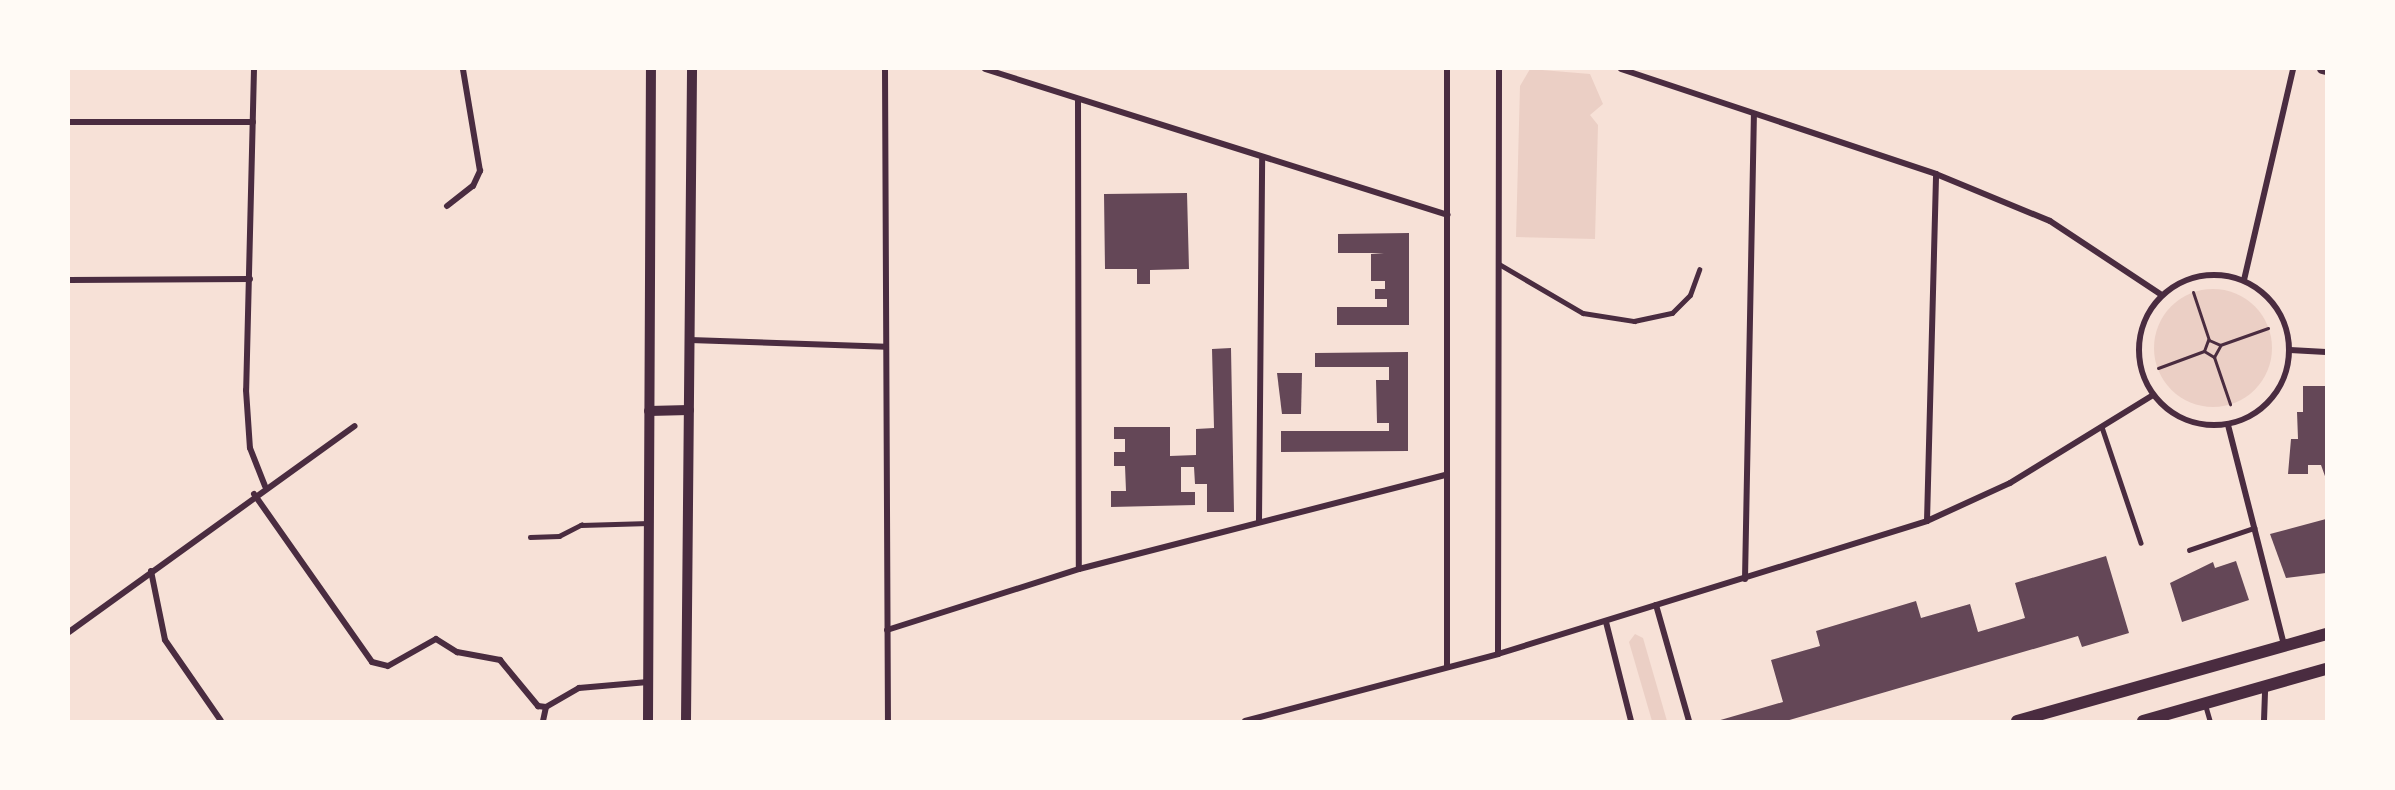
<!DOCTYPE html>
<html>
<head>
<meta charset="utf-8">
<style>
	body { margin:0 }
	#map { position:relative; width:2395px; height:790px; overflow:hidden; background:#f7e1d7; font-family:"PT Sans",sans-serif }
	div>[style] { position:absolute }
	.green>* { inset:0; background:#ebcfc5 }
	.round { border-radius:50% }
	.building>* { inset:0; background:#644757 }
	.path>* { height:3px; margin:-1.5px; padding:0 1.5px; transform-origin:1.5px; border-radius:1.5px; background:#4a2c40 }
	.service>* { height:4.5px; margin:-2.25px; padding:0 2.25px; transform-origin:2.25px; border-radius:2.25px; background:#4a2c40 }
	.minor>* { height:6px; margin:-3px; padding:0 3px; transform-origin:3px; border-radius:3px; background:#4a2c40 }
	.minor>.ring { margin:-3px; padding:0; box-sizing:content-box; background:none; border:6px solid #4a2c40; border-radius:50% }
	.tertiary>* { height:10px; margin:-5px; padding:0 5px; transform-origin:5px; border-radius:5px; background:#4a2c40 }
	.secondary>* { height:12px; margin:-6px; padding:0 6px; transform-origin:6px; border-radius:6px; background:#4a2c40 }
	span { translate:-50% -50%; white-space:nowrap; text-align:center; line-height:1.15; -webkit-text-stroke:6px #fffaf5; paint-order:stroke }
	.frame { position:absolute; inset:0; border:70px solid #fffaf5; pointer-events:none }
</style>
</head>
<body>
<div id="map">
	<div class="green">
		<i style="clip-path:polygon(1530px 69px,1590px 74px,1603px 104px,1590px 115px,1598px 125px,1595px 239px,1516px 237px,1520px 86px)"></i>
		<i class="round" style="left:2154px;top:289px;width:118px;height:118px"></i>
		<i style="clip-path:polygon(1635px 634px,1643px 638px,1667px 721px,1652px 721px,1629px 642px)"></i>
	</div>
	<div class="building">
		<i style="clip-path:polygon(1187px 193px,1189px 269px,1150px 270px,1150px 284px,1137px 284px,1137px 269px,1105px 269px,1104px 194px)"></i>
		<i style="clip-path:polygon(1409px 233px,1409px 325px,1337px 325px,1337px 307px,1387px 307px,1387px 299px,1375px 299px,1375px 289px,1385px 289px,1385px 281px,1371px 281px,1371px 254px,1384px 253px,1338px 253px,1338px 234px)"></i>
		<i style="clip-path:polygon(1231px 348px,1234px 512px,1207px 512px,1207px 484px,1195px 484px,1194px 467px,1181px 467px,1181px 492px,1195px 492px,1195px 505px,1111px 507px,1111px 491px,1126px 491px,1125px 466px,1114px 466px,1114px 452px,1125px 452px,1125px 439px,1114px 439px,1114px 427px,1170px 427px,1170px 456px,1196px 455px,1196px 429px,1214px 428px,1212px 349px)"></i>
		<i style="clip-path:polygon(1408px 352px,1408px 451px,1281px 452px,1281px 431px,1389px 431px,1389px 423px,1377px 423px,1376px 380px,1389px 380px,1389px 367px,1315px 367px,1315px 353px)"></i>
		<i style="clip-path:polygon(1277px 373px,1302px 373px,1301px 414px,1282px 414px)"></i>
		<i style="clip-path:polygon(2303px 386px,2326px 386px,2326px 479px,2321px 465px,2308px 465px,2308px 474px,2288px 474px,2291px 439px,2298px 439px,2297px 412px,2303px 412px)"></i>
		<i style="clip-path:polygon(2326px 519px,2326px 573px,2286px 578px,2270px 534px)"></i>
		<i style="clip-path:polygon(2106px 556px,2129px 633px,2082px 647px,2078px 636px,1786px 721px,1717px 721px,1783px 702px,1771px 660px,1820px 646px,1816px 631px,1916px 601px,1921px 618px,1970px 604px,1978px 632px,2025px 618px,2015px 583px)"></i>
		<i style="clip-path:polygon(2236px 561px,2249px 600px,2182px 622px,2170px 583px,2213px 562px,2215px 568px)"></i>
	</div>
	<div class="path">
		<i style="left:2193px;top:292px;width:51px;rotate:71.6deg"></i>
		<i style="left:2209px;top:340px;width:12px;rotate:24deg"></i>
		<i style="left:2220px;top:345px;width:51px;rotate:-19.5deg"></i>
		<i style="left:2204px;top:351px;width:12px;rotate:-70deg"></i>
		<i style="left:2204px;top:351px;width:12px;rotate:31deg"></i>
		<i style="left:2214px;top:357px;width:50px;rotate:71.2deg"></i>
		<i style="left:2214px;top:357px;width:13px;rotate:-61deg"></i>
		<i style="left:2158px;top:368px;width:49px;rotate:-20.3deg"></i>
	</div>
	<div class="service">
		<i style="left:1499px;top:264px;width:97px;rotate:30.3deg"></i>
		<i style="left:1583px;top:313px;width:52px;rotate:8.9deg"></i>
		<i style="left:1634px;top:321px;width:39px;rotate:-12deg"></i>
		<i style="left:1672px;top:313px;width:25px;rotate:-45deg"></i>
		<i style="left:1690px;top:295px;width:27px;rotate:-70deg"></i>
		<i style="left:2102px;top:427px;width:122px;rotate:71.4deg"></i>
		<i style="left:530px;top:537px;width:29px;rotate:-2deg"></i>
		<i style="left:559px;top:536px;width:25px;rotate:-27deg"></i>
		<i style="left:581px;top:525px;width:68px;rotate:-1.7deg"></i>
		<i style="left:2189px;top:550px;width:69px;rotate:-18.7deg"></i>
		<i style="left:2205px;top:703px;width:19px;rotate:74deg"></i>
	</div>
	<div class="minor">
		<i style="left:254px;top:69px;width:321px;rotate:91.4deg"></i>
		<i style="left:246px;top:390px;width:58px;rotate:86.1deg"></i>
		<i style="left:250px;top:448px;width:41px;rotate:68.5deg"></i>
		<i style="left:885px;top:69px;width:652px;rotate:89.74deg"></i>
		<i style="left:985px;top:69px;width:485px;rotate:17.5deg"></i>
		<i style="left:1447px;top:69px;width:597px;rotate:90deg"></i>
		<i style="left:1621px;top:69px;width:332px;rotate:18.4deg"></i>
		<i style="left:1936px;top:174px;width:123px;rotate:22.4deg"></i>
		<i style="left:2050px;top:221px;width:134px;rotate:33.5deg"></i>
		<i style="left:1078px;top:99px;width:470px;rotate:89.9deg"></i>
		<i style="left:69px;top:122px;width:184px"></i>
		<i style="left:447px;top:206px;width:33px;rotate:-38deg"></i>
		<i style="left:473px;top:186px;width:17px;rotate:-65deg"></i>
		<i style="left:480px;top:171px;width:103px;rotate:-99.5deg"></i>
		<i class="ring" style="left:2139px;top:275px;width:144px;height:144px"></i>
		<i style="left:69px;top:280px;width:181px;rotate:-0.3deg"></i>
		<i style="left:2244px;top:280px;width:217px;rotate:-76.9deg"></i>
		<i style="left:690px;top:340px;width:196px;rotate:2deg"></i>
		<i style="left:2290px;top:350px;width:36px;rotate:3deg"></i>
		<i style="left:2228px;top:425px;width:227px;rotate:75.7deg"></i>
		<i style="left:254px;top:494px;width:205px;rotate:54.9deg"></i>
		<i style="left:372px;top:662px;width:16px;rotate:14deg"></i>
		<i style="left:388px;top:666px;width:55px;rotate:-29.4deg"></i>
		<i style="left:436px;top:639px;width:25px;rotate:32deg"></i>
		<i style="left:457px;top:652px;width:44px;rotate:10.5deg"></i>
		<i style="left:500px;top:660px;width:60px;rotate:50.4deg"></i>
		<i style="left:538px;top:706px;width:8px;rotate:7deg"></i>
		<i style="left:1259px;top:521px;width:362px;rotate:-89.5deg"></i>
		<i style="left:1927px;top:521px;width:347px;rotate:-88.5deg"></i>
		<i style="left:151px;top:571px;width:70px;rotate:78.5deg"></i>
		<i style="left:165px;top:640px;width:98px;rotate:55.3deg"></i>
		<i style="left:1745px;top:579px;width:465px;rotate:-88.9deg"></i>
		<i style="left:1656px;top:605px;width:121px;rotate:74.1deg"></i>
		<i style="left:1606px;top:622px;width:102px;rotate:75.8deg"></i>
		<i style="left:887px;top:630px;width:201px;rotate:-17.6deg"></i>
		<i style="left:1079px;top:569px;width:379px;rotate:-14.4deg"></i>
		<i style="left:69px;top:632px;width:352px;rotate:-35.8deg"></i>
		<i style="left:1498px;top:654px;width:585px;rotate:-89.9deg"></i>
		<i style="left:543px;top:721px;width:14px;rotate:-78deg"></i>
		<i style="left:546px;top:707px;width:38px;rotate:-30deg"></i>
		<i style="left:579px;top:688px;width:69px;rotate:-5deg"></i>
		<i style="left:1245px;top:721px;width:262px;rotate:-14.8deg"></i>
		<i style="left:1498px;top:654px;width:449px;rotate:-17.2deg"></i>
		<i style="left:1927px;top:521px;width:91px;rotate:-24.6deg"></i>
		<i style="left:2010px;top:483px;width:168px;rotate:-31.6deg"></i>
		<i style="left:2264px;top:721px;width:35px;rotate:-88deg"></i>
	</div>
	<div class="tertiary">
		<i style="left:2322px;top:69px;width:4px;rotate:14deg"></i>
		<i style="left:649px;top:411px;width:40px;rotate:-1.4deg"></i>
		<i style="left:648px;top:721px;width:652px;rotate:-89.74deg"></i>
		<i style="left:686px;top:721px;width:652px;rotate:-89.47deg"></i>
	</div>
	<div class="secondary">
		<i style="left:2017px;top:721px;width:321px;rotate:-15.7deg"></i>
		<i style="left:2143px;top:721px;width:190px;rotate:-15.9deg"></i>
	</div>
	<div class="frame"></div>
</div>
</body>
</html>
